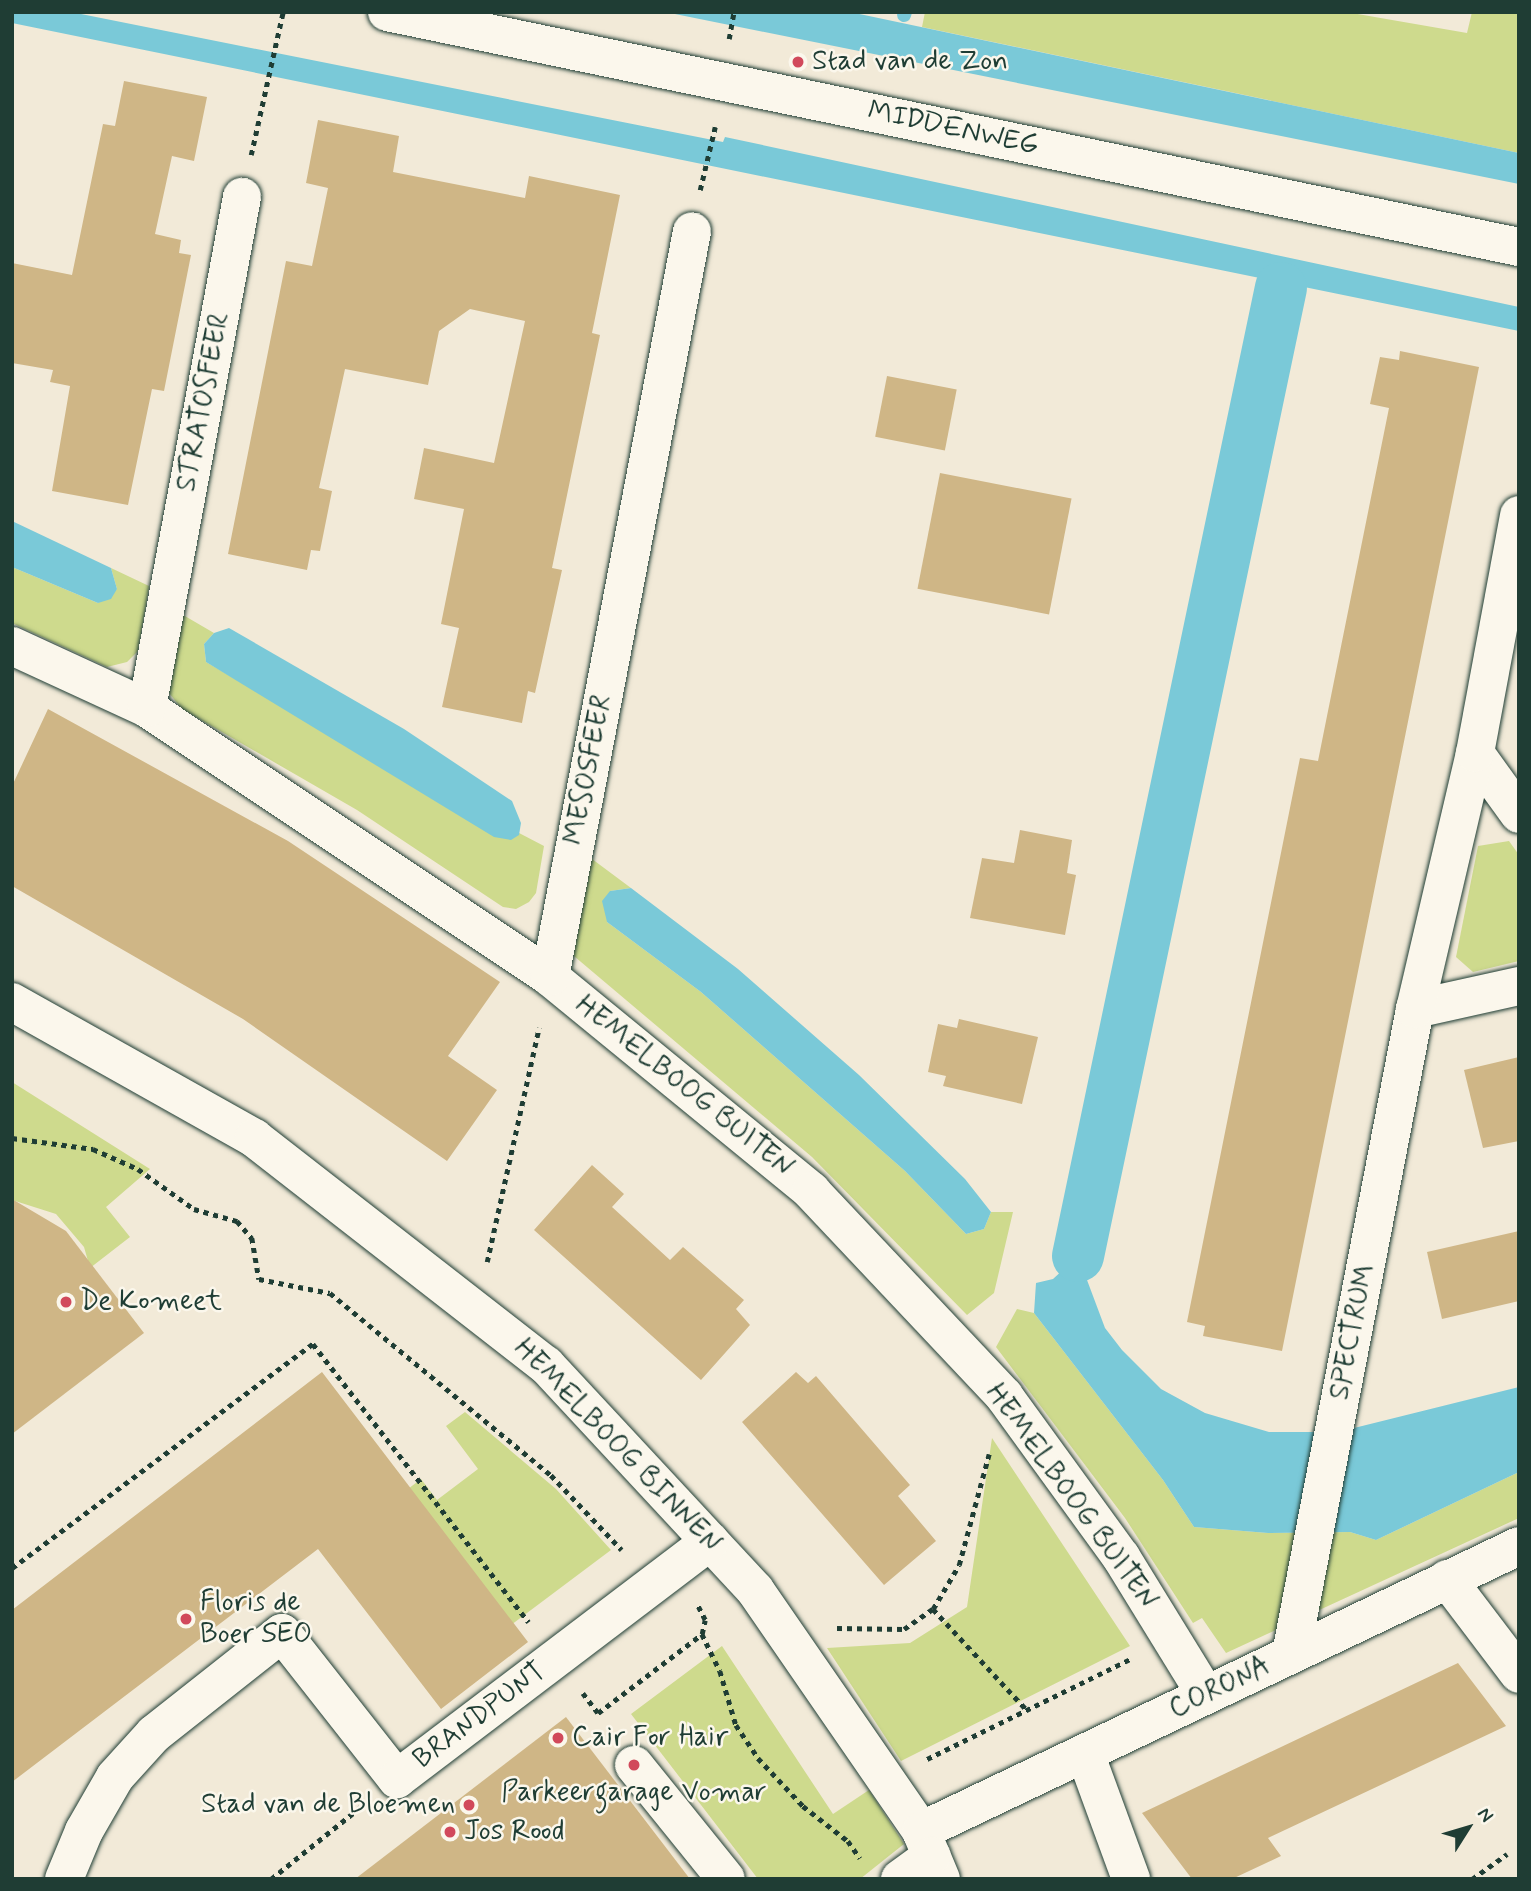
<!DOCTYPE html>
<html>
<head>
<meta charset="utf-8">
<style>
	body { margin:0 }
	#map { position:relative; width:1531px; height:1891px; overflow:hidden; background:#f2ead8; font-family:Mynerve,sans-serif }
	div>[style] { position:absolute }
	.green>* { inset:0; background:#ceda8d }
	.water>* { inset:0; background:#7ac9d8 }
	.stream>* { height:14px; margin:-7px; padding:0 7px; transform-origin:7px; border-radius:7px; background:#7ac9d8 }
	.canal>* { height:52px; margin:-26px; padding:0 26px; transform-origin:26px; border-radius:26px; background:#7ac9d8 }
	.building>* { inset:0; background:#cfb686; transform-origin:0 0 }
	.path>* { height:4.5px; margin-top:-2.25px; transform-origin:0; background:repeating-linear-gradient(90deg,#1f3d34 0 5px,transparent 0 10px) }
	.roads { filter:drop-shadow(0 0 2px #1f3d34) drop-shadow(0 0 2px #1f3d34) }
	.minor>* { height:38px; margin:-19px; padding:0 19px; transform-origin:19px; border-radius:19px; background:#fbf7ec }
	.dots>* { width:19px; height:19px; translate:-50% -50%; box-sizing:border-box; border:4px solid #fbf7ec; border-radius:50% }
	span { translate:-50% -50%; white-space:nowrap; text-align:center; line-height:1.15; -webkit-text-stroke:5px #fbf7ec; paint-order:stroke }
	.poi-label { font-size:28px; color:#1f3d34 }
	.left { translate:0 -50%; text-align:left }
	.right { translate:-100% -50%; text-align:right }
	.street-label { font-size:28px; color:#1f3d34 }
	.frame { position:absolute; inset:0; border:14px solid #1f3d34; pointer-events:none }
	.north { position:absolute; left:1433px; top:1793px; width:70px; height:70px; -webkit-text-stroke:5px #fbf7ec; paint-order:stroke; rotate:53deg; font-size:19px; font-weight:700; line-height:28px; text-align:center; color:#1f3d34 }
	.north::after { content:''; display:block; margin:auto; width:24px; height:32px; background:#1f3d34; clip-path:polygon(50% 0,100% 100%,50% 72%,0 100%) }
</style>
</head>
<body>
<div id="map">
	<div class="green">
		<i style="clip-path:polygon(925px 12px,1346px 12px,1467px 33px,1472px 12px,1519px 12px,1519px 153px,922px 27px)"></i>
		<i style="clip-path:polygon(12px 567px,98px 603px,117px 589px,111px 568px,149px 586px,138px 651px,127px 662px,107px 667px,12px 623px)"></i>
		<i style="clip-path:polygon(178px 612px,214px 633px,204px 644px,206px 662px,339px 739px,544px 846px,536px 893px,529px 902px,516px 909px,503px 907px,357px 810px,182px 709px,169px 693px)"></i>
		<i style="clip-path:polygon(1509px 841px,1519px 855px,1519px 961px,1473px 972px,1456px 957px,1478px 846px)"></i>
		<i style="clip-path:polygon(588px 856px,631px 888px,610px 891px,607px 922px,701px 992px,905px 1171px,966px 1234px,984px 1229px,991px 1212px,1013px 1212px,994px 1293px,967px 1315px,812px 1157px,568px 951px)"></i>
		<i style="clip-path:polygon(12px 1082px,150px 1169px,106px 1207px,130px 1237px,90px 1268px,84px 1247px,56px 1214px,12px 1200px)"></i>
		<i style="clip-path:polygon(1017px 1309px,1034px 1313px,1163px 1480px,1194px 1527px,1268px 1533px,1350px 1532px,1376px 1540px,1519px 1472px,1519px 1518px,1226px 1653px,1202px 1618px,1193px 1623px,1125px 1518px,996px 1347px)"></i>
		<i style="clip-path:polygon(465px 1412px,556px 1489px,611px 1550px,507px 1628px,404px 1492px,421px 1479px,437px 1500px,478px 1469px,446px 1426px)"></i>
		<i style="clip-path:polygon(992px 1438px,1130px 1646px,901px 1761px,827px 1648px,910px 1643px,967px 1607px)"></i>
		<i style="clip-path:polygon(722px 1646px,833px 1814px,869px 1790px,904px 1844px,860px 1879px,758px 1879px,631px 1714px)"></i>
	</div>
	<div class="water">
		<i style="clip-path:polygon(12px 12px,71px 12px,723px 142px,725px 137px,1519px 307px,1519px 331px,12px 23px)"></i>
		<i style="clip-path:polygon(665px 12px,850px 12px,1519px 153px,1519px 184px)"></i>
		<i style="clip-path:polygon(12px 521px,111px 568px,117px 589px,111px 599px,98px 603px,12px 567px)"></i>
		<i style="clip-path:polygon(229px 628px,404px 729px,512px 801px,521px 823px,519px 835px,511px 840px,494px 837px,206px 662px,204px 644px,214px 633px)"></i>
		<i style="clip-path:polygon(631px 888px,738px 969px,859px 1075px,965px 1179px,991px 1212px,984px 1229px,966px 1234px,905px 1171px,701px 992px,607px 922px,602px 901px,610px 891px)"></i>
		<i style="clip-path:polygon(1078px 1256px,1105px 1328px,1122px 1350px,1161px 1389px,1205px 1413px,1269px 1432px,1338px 1432px,1519px 1387px,1519px 1472px,1376px 1540px,1350px 1532px,1268px 1533px,1194px 1527px,1163px 1480px,1034px 1313px,1036px 1283px,1053px 1279px)"></i>
	</div>
	<div class="stream">
		<i style="left:904px;top:15px;width:3px;rotate:-72deg"></i>
	</div>
	<div class="canal">
		<i style="left:1078px;top:1256px;width:989px;rotate:-78.16deg"></i>
	</div>
	<div class="building">
		<i style="clip-path:polygon(124px 81px,207px 97px,194px 161px,172px 156px,155px 234px,181px 240px,179px 253px,191px 255px,164px 391px,152px 389px,128px 505px,52px 491px,70px 386px,50px 382px,53px 370px,12px 363px,12px 263px,72px 275px,103px 124px,115px 126px)"></i>
		<i style="clip-path:polygon(318px 120px,399px 136px,393px 172px,525px 198px,529px 176px,620px 195px,592px 333px,600px 335px,552px 568px,562px 570px,535px 693px,528px 691px,522px 723px,442px 707px,459px 628px,441px 624px,464px 509px,414px 499px,424px 448px,494px 463px,525px 321px,470px 309px,439px 331px,428px 385px,345px 369px,319px 488px,332px 491px,320px 551px,311px 550px,307px 570px,228px 554px,286px 261px,312px 266px,328px 188px,306px 183px)"></i>
		<i style="clip-path:polygon(1400px 351px,1479px 367px,1282px 1351px,1203px 1336px,1205px 1326px,1187px 1322px,1300px 758px,1318px 761px,1327px 716px,1389px 408px,1370px 404px,1380px 357px,1399px 360px)"></i>
		<i style="left:887px;top:376px;width:71px;height:62px;rotate:11deg"></i>
		<i style="left:940px;top:473px;width:134px;height:118px;rotate:11deg"></i>
		<i style="clip-path:polygon(48px 709px,288px 841px,500px 982px,448px 1056px,497px 1090px,447px 1161px,243px 1019px,12px 886px,12px 786px)"></i>
		<i style="clip-path:polygon(1020px 830px,1072px 840px,1067px 873px,1076px 875px,1065px 935px,970px 918px,982px 858px,1014px 863px)"></i>
		<i style="clip-path:polygon(959px 1019px,1038px 1037px,1022px 1104px,943px 1086px,946px 1076px,928px 1072px,938px 1024px,957px 1028px)"></i>
		<i style="clip-path:polygon(1519px 1057px,1519px 1141px,1483px 1148px,1464px 1070px)"></i>
		<i style="clip-path:polygon(592px 1165px,624px 1194px,612px 1207px,670px 1260px,683px 1247px,744px 1300px,736px 1309px,750px 1325px,701px 1380px,534px 1230px)"></i>
		<i style="clip-path:polygon(12px 1199px,66px 1231px,144px 1333px,12px 1434px)"></i>
		<i style="clip-path:polygon(1519px 1231px,1519px 1301px,1442px 1319px,1427px 1252px)"></i>
		<i style="clip-path:polygon(322px 1372px,528px 1642px,441px 1709px,318px 1549px,12px 1782px,12px 1610px)"></i>
		<i style="clip-path:polygon(796px 1372px,808px 1383px,816px 1376px,910px 1485px,898px 1496px,936px 1541px,884px 1585px,742px 1422px)"></i>
		<i style="clip-path:polygon(1458px 1663px,1506px 1726px,1268px 1838px,1281px 1856px,1232px 1879px,1192px 1879px,1142px 1813px)"></i>
		<i style="clip-path:polygon(566px 1717px,690px 1879px,355px 1879px)"></i>
	</div>
	<div class="path">
		<i style="left:729px;top:39px;width:27px;rotate:-80deg"></i>
		<i style="left:251px;top:155px;width:147px;rotate:-77.4deg"></i>
		<i style="left:700px;top:190px;width:65px;rotate:-76.6deg"></i>
		<i style="left:12px;top:1138px;width:82px;rotate:7.7deg"></i>
		<i style="left:93px;top:1149px;width:49px;rotate:24deg"></i>
		<i style="left:138px;top:1169px;width:69px;rotate:35.5deg"></i>
		<i style="left:194px;top:1209px;width:45px;rotate:15.6deg"></i>
		<i style="left:237px;top:1221px;width:23px;rotate:49deg"></i>
		<i style="left:252px;top:1238px;width:42px;rotate:80.3deg"></i>
		<i style="left:259px;top:1279px;width:72px;rotate:11.2deg"></i>
		<i style="left:330px;top:1293px;width:286px;rotate:39.5deg"></i>
		<i style="left:551px;top:1475px;width:103px;rotate:46.6deg"></i>
		<i style="left:487px;top:1262px;width:240px;rotate:-77.5deg"></i>
		<i style="left:12px;top:1568px;width:375px;rotate:-36.7deg"></i>
		<i style="left:313px;top:1344px;width:352px;rotate:52.2deg"></i>
		<i style="left:933px;top:1609px;width:137px;rotate:47.1deg"></i>
		<i style="left:837px;top:1628px;width:67px;rotate:0.9deg"></i>
		<i style="left:904px;top:1629px;width:35px;rotate:-35deg"></i>
		<i style="left:933px;top:1609px;width:51px;rotate:-59.4deg"></i>
		<i style="left:959px;top:1565px;width:115px;rotate:-74.9deg"></i>
		<i style="left:702px;top:1634px;width:41px;rotate:64.1deg"></i>
		<i style="left:720px;top:1671px;width:56px;rotate:73.5deg"></i>
		<i style="left:736px;top:1725px;width:40px;rotate:56deg"></i>
		<i style="left:758px;top:1758px;width:66px;rotate:46.8deg"></i>
		<i style="left:803px;top:1806px;width:57px;rotate:37.9deg"></i>
		<i style="left:848px;top:1841px;width:21px;rotate:55deg"></i>
		<i style="left:583px;top:1693px;width:25px;rotate:53deg"></i>
		<i style="left:598px;top:1713px;width:131px;rotate:-37.2deg"></i>
		<i style="left:702px;top:1634px;width:14px;rotate:-78deg"></i>
		<i style="left:705px;top:1620px;width:16px;rotate:-117deg"></i>
		<i style="left:927px;top:1759px;width:229px;rotate:-26.2deg"></i>
		<i style="left:271px;top:1879px;width:118px;rotate:-38.8deg"></i>
		<i style="left:1472px;top:1879px;width:43px;rotate:-35.5deg"></i>
	</div>
	<div class="roads">
		<div class="minor">
			<i style="left:387px;top:12px;width:1156px;rotate:11.73deg"></i>
			<i style="left:12px;top:646px;width:149px;rotate:24.7deg"></i>
			<i style="left:147px;top:708px;width:485px;rotate:33.7deg"></i>
			<i style="left:550px;top:977px;width:338px;rotate:39.3deg"></i>
			<i style="left:811px;top:1191px;width:282px;rotate:46.7deg"></i>
			<i style="left:1004px;top:1396px;width:199px;rotate:54deg"></i>
			<i style="left:1121px;top:1557px;width:162px;rotate:58.4deg"></i>
			<i style="left:147px;top:708px;width:520px;rotate:-79.47deg"></i>
			<i style="left:1475px;top:753px;width:75px;rotate:54.2deg"></i>
			<i style="left:550px;top:977px;width:759px;rotate:-79.22deg"></i>
			<i style="left:12px;top:1002px;width:278px;rotate:29.3deg"></i>
			<i style="left:254px;top:1138px;width:370px;rotate:37.9deg"></i>
			<i style="left:546px;top:1365px;width:307px;rotate:47.1deg"></i>
			<i style="left:755px;top:1590px;width:293px;rotate:55.4deg"></i>
			<i style="left:921px;top:1831px;width:52px;rotate:67.4deg"></i>
			<i style="left:1415px;top:1009px;width:107px;rotate:-12.5deg"></i>
			<i style="left:1447px;top:1579px;width:119px;rotate:52.8deg"></i>
			<i style="left:1291px;top:1654px;width:657px;rotate:-79.12deg"></i>
			<i style="left:1415px;top:1009px;width:263px;rotate:-76.8deg"></i>
			<i style="left:1475px;top:753px;width:242px;rotate:-79.5deg"></i>
			<i style="left:1085px;top:1753px;width:134px;rotate:69.9deg"></i>
			<i style="left:634px;top:1765px;width:146px;rotate:51.1deg"></i>
			<i style="left:921px;top:1831px;width:662px;rotate:-25.48deg"></i>
			<i style="left:64px;top:1879px;width:52px;rotate:-67.4deg"></i>
			<i style="left:84px;top:1831px;width:62px;rotate:-60.1deg"></i>
			<i style="left:115px;top:1777px;width:58px;rotate:-47.8deg"></i>
			<i style="left:154px;top:1734px;width:163px;rotate:-38.3deg"></i>
			<i style="left:282px;top:1633px;width:186px;rotate:51.8deg"></i>
			<i style="left:397px;top:1779px;width:393px;rotate:-37.2deg"></i>
			<i style="left:900px;top:1879px;width:39px;rotate:-36deg"></i>
		</div>
	</div>
	<div class="dots">
		<i style="left:798px;top:62px;background:#d1495b"></i>
		<i style="left:66px;top:1302px;background:#d1495b"></i>
		<i style="left:186px;top:1619px;background:#d1495b"></i>
		<i style="left:558px;top:1738px;background:#d1495b"></i>
		<i style="left:634px;top:1765px;background:#d1495b"></i>
		<i style="left:469px;top:1805px;background:#d1495b"></i>
		<i style="left:450px;top:1832px;background:#d1495b"></i>
	</div>
	<div class="poi-label">
		<span class="left" style="left:812px;top:62px">Stad van de Zon</span>
		<span class="left" style="left:80px;top:1302px">De Komeet</span>
		<span class="left" style="left:200px;top:1619px">Floris de<br>Boer SEO</span>
		<span class="left" style="left:572px;top:1738px">Cair For Hair</span>
		<span style="left:634px;top:1793px">Parkeergarage Vomar</span>
		<span class="right" style="left:455px;top:1805px">Stad van de Bloemen</span>
		<span class="left" style="left:464px;top:1832px">Jos Rood</span>
	</div>
	<div class="street-label">
		<span style="left:953px;top:129px;rotate:12deg">MIDDENWEG</span>
		<span style="left:204px;top:402px;rotate:-79deg">STRATOSFEER</span>
		<span style="left:589px;top:770px;rotate:-79deg">MESOSFEER</span>
		<span style="left:684px;top:1087px;rotate:39deg">HEMELBOOG BUITEN</span>
		<span style="left:1353px;top:1332px;rotate:-79deg">SPECTRUM</span>
		<span style="left:617px;top:1446px;rotate:46deg">HEMELBOOG BINNEN</span>
		<span style="left:1071px;top:1497px;rotate:54deg">HEMELBOOG BUITEN</span>
		<span style="left:1220px;top:1688px;rotate:-26deg">CORONA</span>
		<span style="left:480px;top:1716px;rotate:-37deg">BRANDPUNT</span>
	</div>
	<div class="frame"></div>
	<div class="north">N</div>
</div>
</body>
</html>
